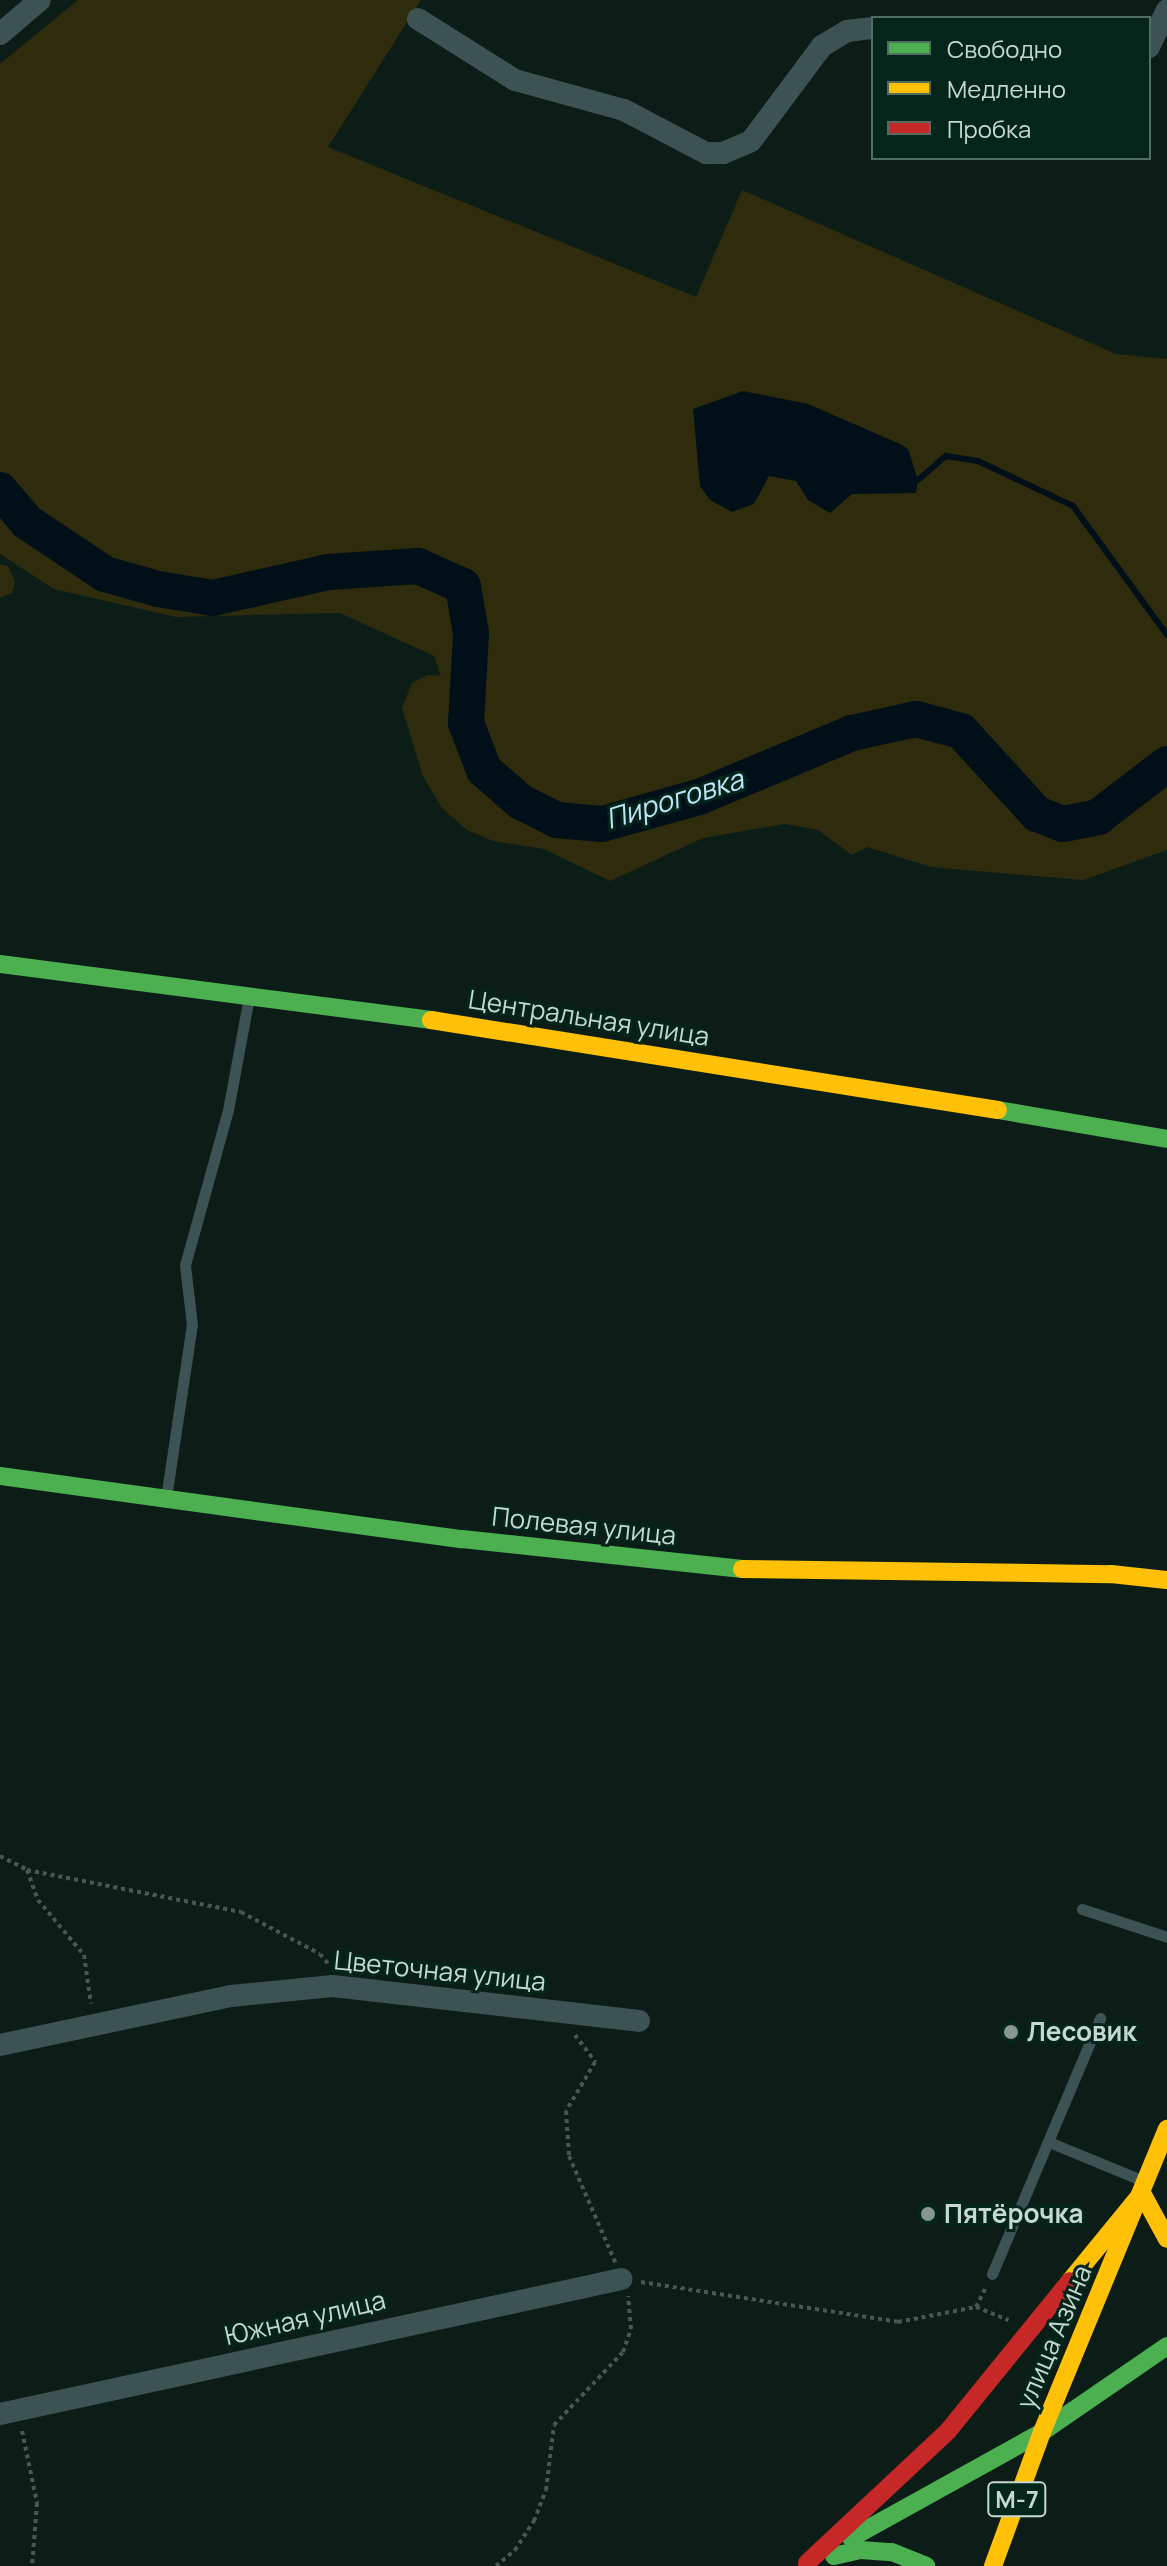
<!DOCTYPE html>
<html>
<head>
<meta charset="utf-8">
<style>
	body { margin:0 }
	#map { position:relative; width:1167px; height:2566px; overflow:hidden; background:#0c1d17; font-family:Manrope,sans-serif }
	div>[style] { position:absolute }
	.green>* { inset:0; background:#2e2c0d }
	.water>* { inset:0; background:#010f18 }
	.stream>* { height:6px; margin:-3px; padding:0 3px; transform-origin:3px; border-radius:3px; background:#010f18 }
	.river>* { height:36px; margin:-18px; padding:0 18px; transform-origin:18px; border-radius:18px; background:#010f18 }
	.path>* { height:4px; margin-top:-2px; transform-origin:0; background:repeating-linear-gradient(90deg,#465756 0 4px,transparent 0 8px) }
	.lane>* { height:11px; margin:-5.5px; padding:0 5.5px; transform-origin:5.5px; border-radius:5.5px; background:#3d5353 }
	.street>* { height:22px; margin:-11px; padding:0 11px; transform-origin:11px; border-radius:11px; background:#3d5353 }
	.fast>* { height:18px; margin:-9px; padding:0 9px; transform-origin:9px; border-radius:9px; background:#4caf50 }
	.slow>* { height:18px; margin:-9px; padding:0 9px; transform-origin:9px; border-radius:9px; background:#ffc107 }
	.jam>* { height:18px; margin:-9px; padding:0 9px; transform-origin:9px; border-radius:9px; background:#c62828 }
	.dots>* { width:22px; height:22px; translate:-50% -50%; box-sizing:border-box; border:4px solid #042519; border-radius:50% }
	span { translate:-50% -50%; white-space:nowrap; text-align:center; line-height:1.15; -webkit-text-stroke:6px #042519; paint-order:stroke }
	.shield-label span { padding:2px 6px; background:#042519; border:2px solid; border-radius:6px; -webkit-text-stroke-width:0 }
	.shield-label { font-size:24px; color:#c6d8d0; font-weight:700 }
	.street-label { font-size:26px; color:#c6d8d0 }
	.poi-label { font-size:26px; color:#c6d8d0; font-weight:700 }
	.left { translate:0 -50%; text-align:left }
	.water-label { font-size:28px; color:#c0e5f9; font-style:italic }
	.legend { position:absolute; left:871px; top:16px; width:280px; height:144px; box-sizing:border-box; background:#042519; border:2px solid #526d62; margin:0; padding:10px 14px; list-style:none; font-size:24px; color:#c6d8d0 }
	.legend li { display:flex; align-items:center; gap:16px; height:40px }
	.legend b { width:40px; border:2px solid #526d62 }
</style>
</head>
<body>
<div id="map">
	<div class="green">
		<i style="clip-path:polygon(78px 0,421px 0,328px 147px,696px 297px,742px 190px,1116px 354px,1167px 359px,1167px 850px,1083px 880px,931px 867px,867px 847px,852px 855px,818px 830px,785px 824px,703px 838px,610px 881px,544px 849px,493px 841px,467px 830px,442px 808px,423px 776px,402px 708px,412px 683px,427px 675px,441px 676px,434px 656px,340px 613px,176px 617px,54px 589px,0 554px,0 64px)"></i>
		<i style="clip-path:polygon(0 564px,8px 566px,15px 582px,12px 593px,0 598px)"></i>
	</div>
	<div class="water">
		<i style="clip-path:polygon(743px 391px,808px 404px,900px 444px,908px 449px,918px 480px,916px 493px,852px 494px,830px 513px,808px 500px,796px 481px,769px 476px,754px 504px,732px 512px,710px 500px,700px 486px,693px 409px)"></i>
	</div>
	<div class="stream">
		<i style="left:918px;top:480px;width:37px;rotate:-41deg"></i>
		<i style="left:946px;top:456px;width:32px;rotate:9deg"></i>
		<i style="left:978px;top:461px;width:105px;rotate:25.3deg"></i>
		<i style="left:1073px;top:506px;width:160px;rotate:53.9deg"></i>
	</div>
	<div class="river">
		<i style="left:0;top:490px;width:42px;rotate:49.8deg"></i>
		<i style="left:27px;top:522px;width:94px;rotate:33.7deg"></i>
		<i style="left:105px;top:574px;width:55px;rotate:15.8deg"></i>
		<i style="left:158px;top:589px;width:56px;rotate:9.3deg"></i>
		<i style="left:213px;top:598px;width:118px;rotate:-12.7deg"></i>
		<i style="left:328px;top:572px;width:90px;rotate:-3.8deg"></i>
		<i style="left:418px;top:566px;width:49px;rotate:24deg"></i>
		<i style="left:463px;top:586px;width:49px;rotate:80.5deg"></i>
		<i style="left:471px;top:634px;width:89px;rotate:93.2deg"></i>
		<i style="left:466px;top:723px;width:50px;rotate:69deg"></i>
		<i style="left:484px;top:770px;width:49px;rotate:40.9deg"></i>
		<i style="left:521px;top:802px;width:40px;rotate:26.6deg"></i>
		<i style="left:557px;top:820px;width:45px;rotate:5.1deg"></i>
		<i style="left:602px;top:824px;width:101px;rotate:-15.6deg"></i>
		<i style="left:699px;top:797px;width:166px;rotate:-22.7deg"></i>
		<i style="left:852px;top:733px;width:66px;rotate:-12.3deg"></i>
		<i style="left:916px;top:719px;width:47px;rotate:14.9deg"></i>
		<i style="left:961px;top:731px;width:113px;rotate:47.5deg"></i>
		<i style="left:1037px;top:814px;width:28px;rotate:21deg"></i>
		<i style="left:1063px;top:824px;width:36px;rotate:-11deg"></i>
		<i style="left:1098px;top:817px;width:87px;rotate:-37.5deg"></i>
	</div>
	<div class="path">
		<i style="left:0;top:1856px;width:30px;rotate:27deg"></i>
		<i style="left:27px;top:1870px;width:218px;rotate:11.1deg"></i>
		<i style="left:241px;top:1912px;width:89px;rotate:28deg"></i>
		<i style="left:320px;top:1954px;width:16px;rotate:50deg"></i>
		<i style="left:27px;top:1870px;width:32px;rotate:70deg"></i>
		<i style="left:38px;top:1900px;width:72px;rotate:50.1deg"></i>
		<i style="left:84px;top:1955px;width:49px;rotate:81.9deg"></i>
		<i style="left:575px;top:2035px;width:34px;rotate:53deg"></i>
		<i style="left:595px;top:2062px;width:57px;rotate:120.6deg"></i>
		<i style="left:566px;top:2111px;width:45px;rotate:86.2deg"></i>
		<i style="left:569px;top:2156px;width:116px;rotate:66.5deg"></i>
		<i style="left:641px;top:2282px;width:260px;rotate:8.8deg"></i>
		<i style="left:898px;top:2322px;width:79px;rotate:-10.9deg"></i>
		<i style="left:976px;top:2307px;width:22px;rotate:-63deg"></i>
		<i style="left:976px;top:2307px;width:35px;rotate:22deg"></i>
		<i style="left:22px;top:2431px;width:74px;rotate:78.2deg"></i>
		<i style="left:37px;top:2503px;width:63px;rotate:94.5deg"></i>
		<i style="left:496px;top:2566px;width:25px;rotate:-40deg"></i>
		<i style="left:515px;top:2550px;width:35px;rotate:-57deg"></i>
		<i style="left:534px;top:2521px;width:33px;rotate:-69deg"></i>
		<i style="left:546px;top:2490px;width:65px;rotate:-83deg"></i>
		<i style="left:554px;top:2425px;width:100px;rotate:-46.6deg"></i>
		<i style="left:623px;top:2352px;width:24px;rotate:-71deg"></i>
		<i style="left:631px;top:2329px;width:33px;rotate:-95deg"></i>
	</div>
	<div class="lane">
		<i style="left:166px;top:1498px;width:175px;rotate:-81.5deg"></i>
		<i style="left:192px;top:1325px;width:60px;rotate:-96.7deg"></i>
		<i style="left:185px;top:1265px;width:161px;rotate:-74.5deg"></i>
		<i style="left:228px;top:1110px;width:115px;rotate:-79.5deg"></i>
		<i style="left:1082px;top:1909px;width:89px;rotate:18.2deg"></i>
		<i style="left:1049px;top:2142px;width:100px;rotate:22.4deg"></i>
		<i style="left:992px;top:2274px;width:278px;rotate:-67.1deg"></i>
	</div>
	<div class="street">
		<i style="left:418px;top:19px;width:115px;rotate:32.2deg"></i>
		<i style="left:515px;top:80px;width:113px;rotate:15.4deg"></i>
		<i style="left:624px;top:110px;width:93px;rotate:27.7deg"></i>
		<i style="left:706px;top:153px;width:17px"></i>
		<i style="left:723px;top:153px;width:30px;rotate:-23deg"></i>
		<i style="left:751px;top:141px;width:119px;rotate:-53.2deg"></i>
		<i style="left:822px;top:46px;width:29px;rotate:-31deg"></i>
		<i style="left:847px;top:31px;width:26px;rotate:-7deg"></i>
		<i style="left:0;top:34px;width:52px;rotate:-40.4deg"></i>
		<i style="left:1149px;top:47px;width:41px;rotate:-64.1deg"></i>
		<i style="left:0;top:2045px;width:236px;rotate:-12deg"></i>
		<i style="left:231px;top:1996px;width:102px;rotate:-5.6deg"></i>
		<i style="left:333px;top:1986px;width:308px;rotate:6.5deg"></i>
		<i style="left:0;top:2414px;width:636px;rotate:-12.25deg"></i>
	</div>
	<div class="fast">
		<i style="left:0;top:964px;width:435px;rotate:7.4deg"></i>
		<i style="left:998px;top:1110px;width:171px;rotate:9.7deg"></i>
		<i style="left:0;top:1476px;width:466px;rotate:7.8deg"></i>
		<i style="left:462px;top:1539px;width:282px;rotate:6.1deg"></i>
		<i style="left:851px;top:2538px;width:218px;rotate:-29deg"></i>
		<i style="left:1042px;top:2432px;width:152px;rotate:-34.5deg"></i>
		<i style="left:834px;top:2556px;width:27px;rotate:-13deg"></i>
		<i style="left:860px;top:2550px;width:32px;rotate:4deg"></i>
		<i style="left:892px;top:2552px;width:37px;rotate:22deg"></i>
	</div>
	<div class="slow">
		<i style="left:431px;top:1020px;width:574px;rotate:9.02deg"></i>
		<i style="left:742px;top:1569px;width:369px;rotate:0.8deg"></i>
		<i style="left:1111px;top:1574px;width:56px;rotate:6.1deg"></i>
		<i style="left:1070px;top:2281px;width:114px;rotate:-50.7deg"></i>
		<i style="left:1142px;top:2193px;width:52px;rotate:61.5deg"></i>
		<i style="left:993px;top:2566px;width:143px;rotate:-69.9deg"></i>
		<i style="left:1042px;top:2432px;width:328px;rotate:-67.6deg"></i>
	</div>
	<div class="jam">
		<i style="left:807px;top:2563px;width:193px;rotate:-43.1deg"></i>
		<i style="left:948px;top:2431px;width:193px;rotate:-50.9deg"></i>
	</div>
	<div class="dots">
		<i style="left:1011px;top:2032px;background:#85978f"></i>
		<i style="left:928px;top:2214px;background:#85978f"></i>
	</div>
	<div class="shield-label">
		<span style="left:1017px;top:2499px">М-7</span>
	</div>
	<div class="street-label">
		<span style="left:589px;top:1018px;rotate:9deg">Центральная улица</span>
		<span style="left:584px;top:1526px;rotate:6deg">Полевая улица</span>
		<span style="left:440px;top:1971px;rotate:6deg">Цветочная улица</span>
		<span style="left:305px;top:2318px;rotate:-13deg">Южная улица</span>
		<span style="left:1054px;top:2337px;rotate:-67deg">улица Азина</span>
	</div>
	<div class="poi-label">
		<span class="left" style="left:1027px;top:2032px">Лесовик</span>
		<span class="left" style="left:944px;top:2214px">Пятёрочка</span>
	</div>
	<div class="water-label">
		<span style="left:674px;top:798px;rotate:-17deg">Пироговка</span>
	</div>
	<ul class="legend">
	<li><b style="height:10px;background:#4caf50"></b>Свободно</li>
	<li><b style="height:10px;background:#ffc107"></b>Медленно</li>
	<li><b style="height:10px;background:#c62828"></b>Пробка</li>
	</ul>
</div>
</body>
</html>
